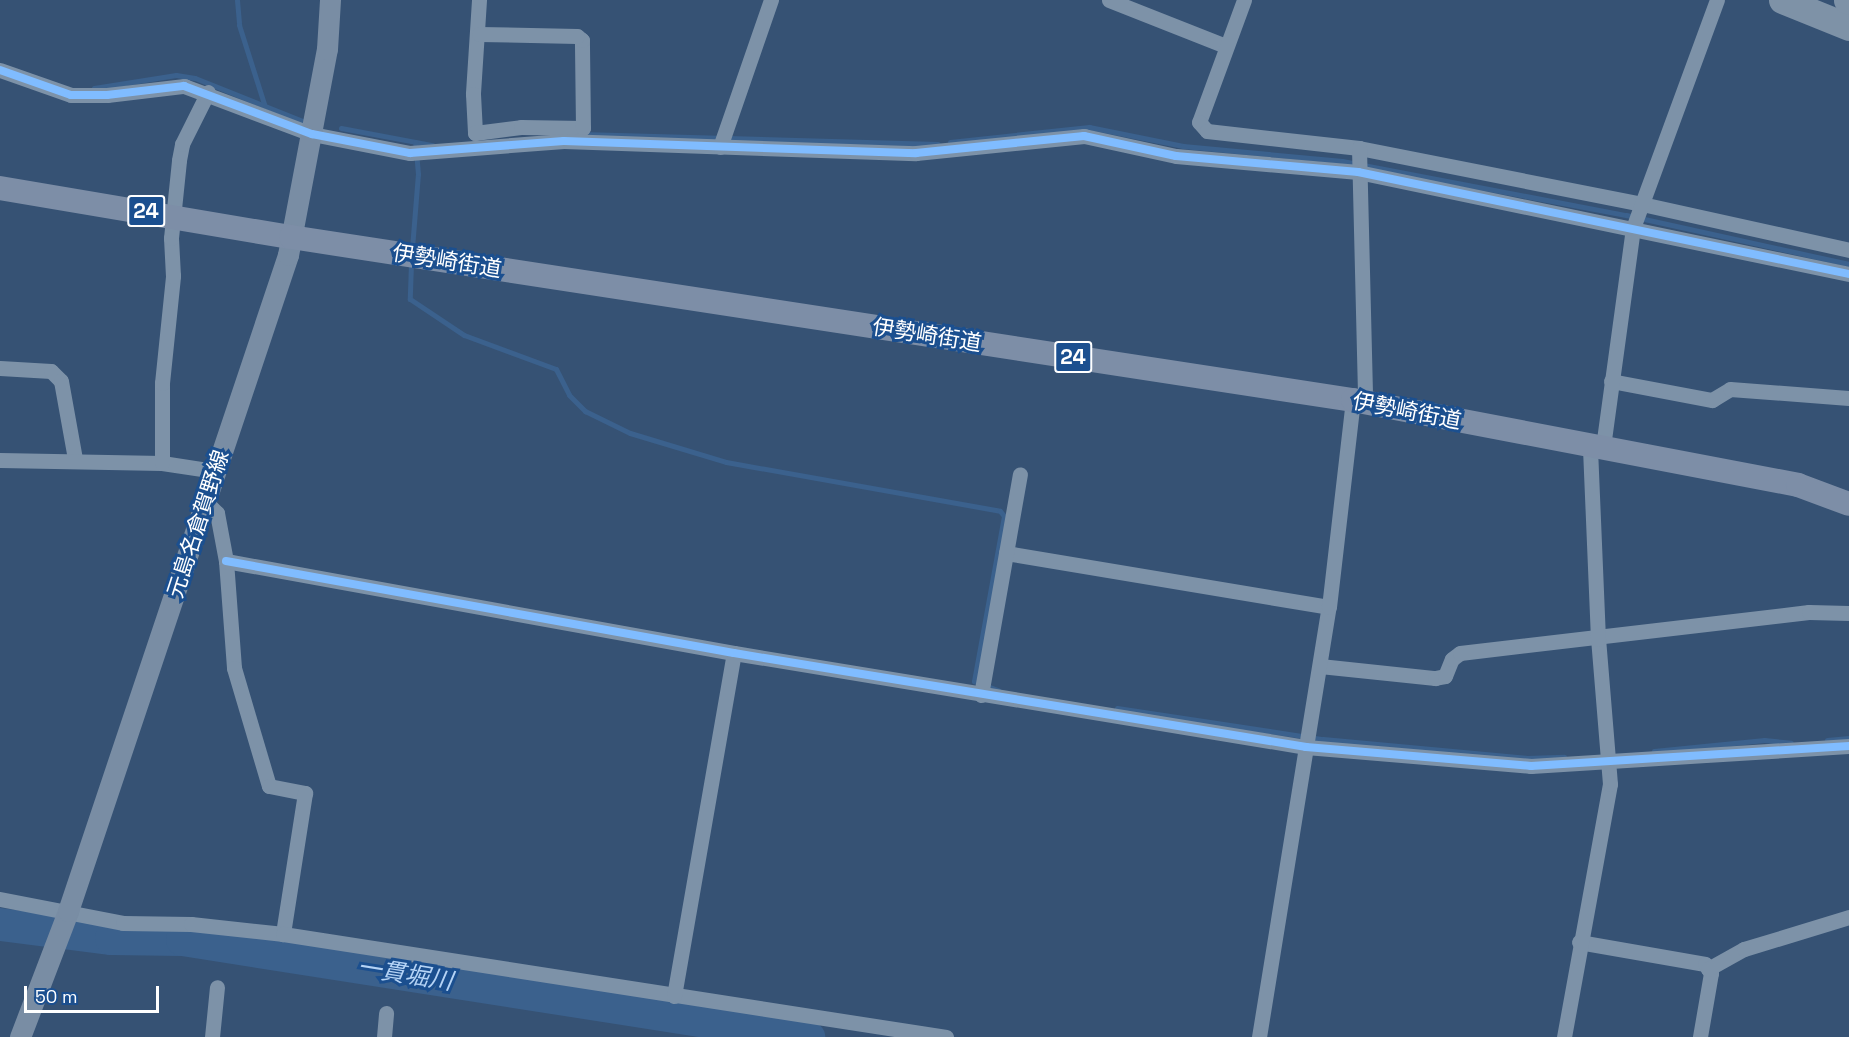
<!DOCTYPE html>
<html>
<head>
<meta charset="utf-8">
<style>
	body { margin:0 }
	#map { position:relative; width:1849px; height:1037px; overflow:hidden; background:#365274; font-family:"Space Grotesk","Noto Sans JP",sans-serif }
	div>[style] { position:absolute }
	.stream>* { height:5px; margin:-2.5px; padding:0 2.5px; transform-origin:2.5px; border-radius:2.5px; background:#3b618d }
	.river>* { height:33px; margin:-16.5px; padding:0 16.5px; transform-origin:16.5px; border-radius:16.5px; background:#3b618d }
	.street>* { height:15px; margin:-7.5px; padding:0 7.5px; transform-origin:7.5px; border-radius:7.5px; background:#7d92a8 }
	.secondary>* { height:21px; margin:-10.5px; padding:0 10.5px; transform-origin:10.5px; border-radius:10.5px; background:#798da4 }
	.primary>* { height:24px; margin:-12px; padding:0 12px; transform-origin:12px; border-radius:12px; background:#7d8ea7 }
	.highway>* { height:27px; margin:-13.5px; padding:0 13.5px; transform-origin:13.5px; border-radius:13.5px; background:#7e92a7 }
	.cycleway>* { height:8px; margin:-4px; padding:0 4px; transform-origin:4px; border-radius:4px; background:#80bcff }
	span { translate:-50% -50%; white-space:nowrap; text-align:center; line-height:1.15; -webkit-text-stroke:6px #1b4f8f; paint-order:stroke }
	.shield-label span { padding:2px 4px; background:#1b4f8f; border:2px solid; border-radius:4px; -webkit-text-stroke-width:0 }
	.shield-label { font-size:21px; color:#fff; font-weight:700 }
	.street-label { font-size:22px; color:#fff }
	.water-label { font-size:24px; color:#b5d3f5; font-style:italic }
	.scale { position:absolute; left:24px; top:986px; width:135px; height:27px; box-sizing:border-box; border:3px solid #fff; border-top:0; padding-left:8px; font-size:18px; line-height:21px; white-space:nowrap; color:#fff; -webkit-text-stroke:4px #1b4f8f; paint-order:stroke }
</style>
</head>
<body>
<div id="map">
	<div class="stream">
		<i style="left:237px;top:0;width:25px;rotate:85deg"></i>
		<i style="left:239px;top:25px;width:83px;rotate:72.4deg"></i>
		<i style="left:94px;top:88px;width:83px;rotate:-9deg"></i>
		<i style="left:176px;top:75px;width:19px;rotate:9deg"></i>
		<i style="left:195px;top:78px;width:118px;rotate:21.8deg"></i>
		<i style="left:341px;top:128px;width:93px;rotate:10.6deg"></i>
		<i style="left:581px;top:134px;width:357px;rotate:1.6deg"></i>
		<i style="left:950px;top:142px;width:140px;rotate:-6.2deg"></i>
		<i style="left:1089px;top:127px;width:96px;rotate:11.4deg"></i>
		<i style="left:1183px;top:146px;width:160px;rotate:5.4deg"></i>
		<i style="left:1342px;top:161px;width:289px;rotate:10.8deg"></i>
		<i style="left:1626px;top:215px;width:228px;rotate:12.4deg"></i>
		<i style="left:412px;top:248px;width:74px;rotate:-85.4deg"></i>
		<i style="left:418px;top:174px;width:32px;rotate:-95deg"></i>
		<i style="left:411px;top:263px;width:36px;rotate:92deg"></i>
		<i style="left:410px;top:299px;width:65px;rotate:33.7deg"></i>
		<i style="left:464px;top:335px;width:98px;rotate:20.3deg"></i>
		<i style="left:556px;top:369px;width:29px;rotate:63deg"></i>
		<i style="left:569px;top:395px;width:23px;rotate:45deg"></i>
		<i style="left:585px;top:411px;width:50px;rotate:26.1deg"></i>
		<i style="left:630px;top:433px;width:100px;rotate:16.8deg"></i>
		<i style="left:726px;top:462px;width:278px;rotate:10.1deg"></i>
		<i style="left:1000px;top:511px;width:6px;rotate:51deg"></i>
		<i style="left:1004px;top:516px;width:168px;rotate:100.3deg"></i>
		<i style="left:974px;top:681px;width:26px;rotate:21deg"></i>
		<i style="left:1117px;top:708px;width:208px;rotate:8.6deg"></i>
		<i style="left:1323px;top:739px;width:205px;rotate:5.3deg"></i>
		<i style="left:1527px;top:758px;width:37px;rotate:-2deg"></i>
		<i style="left:1827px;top:740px;width:22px;rotate:-5deg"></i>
		<i style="left:1654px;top:751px;width:111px;rotate:-5.7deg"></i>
		<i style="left:1764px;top:740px;width:27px;rotate:6deg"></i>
	</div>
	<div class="river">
		<i style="left:0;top:924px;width:112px;rotate:7.2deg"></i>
		<i style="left:111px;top:938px;width:71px;rotate:0.8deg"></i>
		<i style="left:182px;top:939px;width:634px;rotate:8.9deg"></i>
	</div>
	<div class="street">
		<i style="left:479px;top:0;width:94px;rotate:93.7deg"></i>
		<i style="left:473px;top:94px;width:39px;rotate:87deg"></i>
		<i style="left:475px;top:133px;width:46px;rotate:-7.4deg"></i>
		<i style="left:521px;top:127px;width:62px;rotate:0.9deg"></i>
		<i style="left:583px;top:128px;width:88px;rotate:-90.7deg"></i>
		<i style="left:582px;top:40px;width:6px;rotate:-141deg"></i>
		<i style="left:577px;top:36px;width:98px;rotate:-178.8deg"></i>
		<i style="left:1109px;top:0;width:126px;rotate:21.5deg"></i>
		<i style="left:1244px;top:0;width:130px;rotate:110.2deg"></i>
		<i style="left:1199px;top:122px;width:12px;rotate:48deg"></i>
		<i style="left:1207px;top:131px;width:153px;rotate:6.4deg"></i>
		<i style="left:1359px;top:148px;width:288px;rotate:11.2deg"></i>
		<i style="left:1642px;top:204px;width:212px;rotate:12.5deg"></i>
		<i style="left:0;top:70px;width:75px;rotate:19.4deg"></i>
		<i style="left:71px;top:95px;width:36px"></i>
		<i style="left:107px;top:95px;width:78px;rotate:-6.7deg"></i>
		<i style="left:184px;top:86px;width:137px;rotate:20.6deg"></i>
		<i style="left:312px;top:134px;width:100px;rotate:11deg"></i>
		<i style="left:410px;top:153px;width:154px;rotate:-4.5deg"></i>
		<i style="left:564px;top:141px;width:352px;rotate:2deg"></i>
		<i style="left:916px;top:153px;width:169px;rotate:-5.8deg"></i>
		<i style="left:1084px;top:136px;width:94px;rotate:12.3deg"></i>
		<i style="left:1176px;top:156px;width:183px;rotate:5deg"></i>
		<i style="left:1358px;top:172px;width:501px;rotate:11.74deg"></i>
		<i style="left:720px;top:147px;width:156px;rotate:-70.9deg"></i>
		<i style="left:1359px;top:148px;width:254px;rotate:88.6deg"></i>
		<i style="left:0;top:368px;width:51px;rotate:3.4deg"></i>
		<i style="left:51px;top:371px;width:14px;rotate:45deg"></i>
		<i style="left:61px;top:381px;width:79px;rotate:79.8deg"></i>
		<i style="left:1611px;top:381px;width:103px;rotate:10.7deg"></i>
		<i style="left:1712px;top:400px;width:21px;rotate:-31deg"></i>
		<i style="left:1730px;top:389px;width:119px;rotate:4.3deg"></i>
		<i style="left:1603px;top:447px;width:221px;rotate:-82.2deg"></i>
		<i style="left:1633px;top:228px;width:243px;rotate:-69.8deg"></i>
		<i style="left:0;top:460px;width:162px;rotate:1.1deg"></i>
		<i style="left:162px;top:463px;width:54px;rotate:8.6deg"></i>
		<i style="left:162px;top:463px;width:80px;rotate:-90deg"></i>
		<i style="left:162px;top:383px;width:108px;rotate:-84.1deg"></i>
		<i style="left:173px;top:276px;width:38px;rotate:-93deg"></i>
		<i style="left:171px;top:238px;width:78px;rotate:-84.1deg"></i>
		<i style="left:179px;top:160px;width:16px;rotate:-79deg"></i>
		<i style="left:182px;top:144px;width:58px;rotate:-63.4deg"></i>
		<i style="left:205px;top:501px;width:17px;rotate:45deg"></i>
		<i style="left:217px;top:513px;width:49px;rotate:79.4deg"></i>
		<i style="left:226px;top:561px;width:107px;rotate:85.7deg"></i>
		<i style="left:234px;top:668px;width:123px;rotate:73.5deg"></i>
		<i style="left:269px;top:786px;width:37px;rotate:11deg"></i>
		<i style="left:305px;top:793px;width:143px;rotate:98.9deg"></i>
		<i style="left:1006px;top:553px;width:327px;rotate:9.5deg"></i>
		<i style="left:226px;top:561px;width:516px;rotate:10.27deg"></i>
		<i style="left:734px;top:653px;width:580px;rotate:9.33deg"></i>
		<i style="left:1306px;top:747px;width:226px;rotate:4.8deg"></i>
		<i style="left:1531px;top:766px;width:319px;rotate:-3.6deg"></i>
		<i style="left:1320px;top:666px;width:116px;rotate:6deg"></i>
		<i style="left:1435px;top:678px;width:10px;rotate:-11deg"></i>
		<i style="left:1445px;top:676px;width:18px;rotate:-68deg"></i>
		<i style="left:1452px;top:659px;width:10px;rotate:-37deg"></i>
		<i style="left:1460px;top:653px;width:351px;rotate:-6.7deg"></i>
		<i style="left:1809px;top:612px;width:40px;rotate:1.4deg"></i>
		<i style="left:981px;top:695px;width:224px;rotate:-80deg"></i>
		<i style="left:0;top:899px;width:125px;rotate:11deg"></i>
		<i style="left:123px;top:923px;width:68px;rotate:0.8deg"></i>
		<i style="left:191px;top:924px;width:93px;rotate:6.2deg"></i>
		<i style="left:283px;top:934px;width:671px;rotate:8.83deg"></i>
		<i style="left:1579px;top:942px;width:128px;rotate:9.9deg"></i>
		<i style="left:1705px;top:964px;width:11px;rotate:56deg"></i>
		<i style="left:1711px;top:973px;width:65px;rotate:99.8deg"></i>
		<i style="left:1708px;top:969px;width:41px;rotate:-29.1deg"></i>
		<i style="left:1744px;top:949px;width:110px;rotate:-16.9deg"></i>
		<i style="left:674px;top:996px;width:348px;rotate:-80.1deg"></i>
		<i style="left:212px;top:1037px;width:50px;rotate:-84.3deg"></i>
		<i style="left:384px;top:1037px;width:24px;rotate:-85deg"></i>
		<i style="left:1259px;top:1037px;width:436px;rotate:-80.8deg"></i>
		<i style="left:1329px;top:607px;width:208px;rotate:-83.4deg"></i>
		<i style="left:1564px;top:1037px;width:257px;rotate:-79.7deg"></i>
		<i style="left:1610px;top:784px;width:145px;rotate:-94.7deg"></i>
		<i style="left:1598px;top:639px;width:194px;rotate:-92.4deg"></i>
	</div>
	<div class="secondary">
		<i style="left:20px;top:1037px;width:135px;rotate:-69.1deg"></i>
		<i style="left:68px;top:911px;width:692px;rotate:-71.46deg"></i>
		<i style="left:288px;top:255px;width:210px;rotate:-79.3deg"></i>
		<i style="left:327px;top:49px;width:49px;rotate:-86.5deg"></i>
	</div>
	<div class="primary">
		<i style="left:0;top:188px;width:295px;rotate:9.6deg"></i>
		<i style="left:291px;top:237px;width:1074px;rotate:8.73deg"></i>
		<i style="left:1353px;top:400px;width:453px;rotate:10.8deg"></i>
		<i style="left:1798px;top:485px;width:54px;rotate:20.4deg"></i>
	</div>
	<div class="highway">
		<i style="left:1782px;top:0;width:72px;rotate:21.9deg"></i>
		<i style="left:1847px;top:0;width:2px;rotate:27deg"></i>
	</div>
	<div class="cycleway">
		<i style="left:0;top:70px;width:75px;rotate:19.4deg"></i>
		<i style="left:71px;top:95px;width:36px"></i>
		<i style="left:107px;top:95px;width:78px;rotate:-6.7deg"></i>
		<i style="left:184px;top:86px;width:137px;rotate:20.6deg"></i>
		<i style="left:312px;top:134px;width:100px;rotate:11deg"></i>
		<i style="left:410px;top:153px;width:154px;rotate:-4.5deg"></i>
		<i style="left:564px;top:141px;width:352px;rotate:2deg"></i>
		<i style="left:916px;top:153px;width:169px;rotate:-5.8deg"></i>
		<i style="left:1084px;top:136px;width:94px;rotate:12.3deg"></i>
		<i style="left:1176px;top:156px;width:183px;rotate:5deg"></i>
		<i style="left:1358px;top:172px;width:501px;rotate:11.74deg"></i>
		<i style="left:226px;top:561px;width:516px;rotate:10.27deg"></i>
		<i style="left:734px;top:653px;width:580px;rotate:9.33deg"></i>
		<i style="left:1306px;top:747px;width:226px;rotate:4.8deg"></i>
		<i style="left:1531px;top:766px;width:319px;rotate:-3.6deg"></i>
	</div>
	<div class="shield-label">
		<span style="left:146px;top:211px">24</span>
		<span style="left:1073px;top:357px">24</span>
	</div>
	<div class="street-label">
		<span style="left:447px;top:261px;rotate:9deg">伊勢崎街道</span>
		<span style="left:927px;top:335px;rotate:9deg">伊勢崎街道</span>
		<span style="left:1407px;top:411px;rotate:11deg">伊勢崎街道</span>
		<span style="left:198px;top:524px;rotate:-72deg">元島名倉賀野線</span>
	</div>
	<div class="water-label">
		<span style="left:405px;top:974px;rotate:9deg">一貫堀川</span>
	</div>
	<div class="scale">50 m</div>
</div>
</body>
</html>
